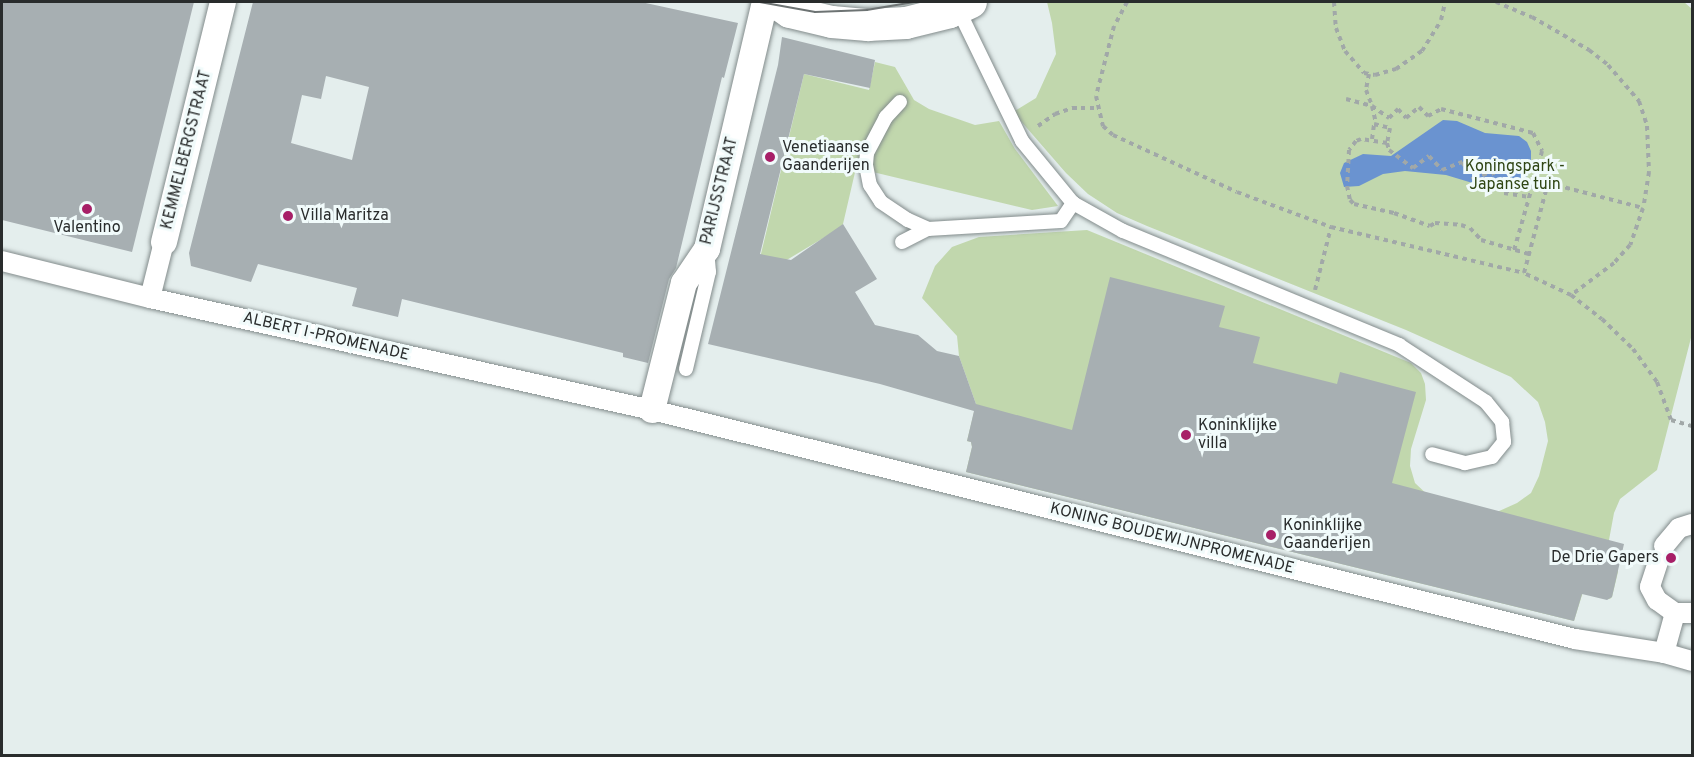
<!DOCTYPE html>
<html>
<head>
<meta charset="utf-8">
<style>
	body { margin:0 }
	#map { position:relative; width:1694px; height:757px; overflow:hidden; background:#e4eeed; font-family:Overpass,sans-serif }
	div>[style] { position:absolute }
	.green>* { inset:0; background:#c1d7ad }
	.water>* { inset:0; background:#6a93d0 }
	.building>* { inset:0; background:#a7afb2 }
	.path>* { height:4px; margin-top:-2px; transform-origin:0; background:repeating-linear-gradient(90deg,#a1a8a8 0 4.5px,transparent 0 9px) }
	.roads { filter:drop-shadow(0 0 2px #828b8b) drop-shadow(0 0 2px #828b8b) }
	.service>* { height:14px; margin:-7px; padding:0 7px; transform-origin:7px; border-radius:7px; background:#fff }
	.pedestrian>* { height:20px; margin:-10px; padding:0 10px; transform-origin:10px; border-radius:10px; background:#fff }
	.minor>* { height:26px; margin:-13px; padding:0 13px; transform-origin:13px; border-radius:13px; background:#fff }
	.tertiary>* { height:32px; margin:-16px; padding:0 16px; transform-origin:16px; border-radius:16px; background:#fff }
	.tram>* { height:1.5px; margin:-0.75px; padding:0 0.75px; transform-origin:0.75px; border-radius:0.75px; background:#6d7373 }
	.dots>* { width:16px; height:16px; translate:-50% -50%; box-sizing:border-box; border:3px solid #f1fbfb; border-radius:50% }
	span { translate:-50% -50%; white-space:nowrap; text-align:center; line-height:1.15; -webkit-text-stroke:6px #f1fbfb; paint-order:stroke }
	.poi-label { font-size:16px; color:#292c2c }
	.left { translate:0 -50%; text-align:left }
	.right { translate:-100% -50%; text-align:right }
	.street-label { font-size:16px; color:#292c2c }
	.park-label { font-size:16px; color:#304614 }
	.frame { position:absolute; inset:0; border:3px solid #292c2c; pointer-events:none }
</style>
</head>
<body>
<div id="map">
	<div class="green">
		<i style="clip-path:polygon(1047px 2px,1684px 2px,1692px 9px,1692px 334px,1657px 470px,1620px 499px,1614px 513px,1609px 540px,1618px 559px,1618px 572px,1612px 597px,1610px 599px,1583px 592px,1574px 621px,966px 472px,972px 447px,971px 442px,967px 441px,976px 404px,959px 356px,957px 336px,922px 298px,935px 266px,952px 247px,979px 237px,1087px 230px,1411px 363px,1421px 373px,1425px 384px,1426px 400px,1411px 449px,1410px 466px,1415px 483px,1432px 499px,1497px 512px,1517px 503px,1531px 493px,1539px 476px,1548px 441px,1545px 422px,1538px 402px,1511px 377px,1406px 330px,1147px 226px,1117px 213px,1088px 194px,1066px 173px,1013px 112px,1036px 98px,1056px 54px,1052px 23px)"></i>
		<i style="clip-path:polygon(875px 62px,895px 67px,914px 100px,929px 109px,975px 125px,999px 121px,1015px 149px,1058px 206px,1032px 210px,856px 168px,843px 224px,840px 228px,755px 279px,804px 74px,869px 90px)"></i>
	</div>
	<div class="water">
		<i style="clip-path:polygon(1443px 120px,1457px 121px,1485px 133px,1519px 136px,1527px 142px,1531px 151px,1531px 160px,1529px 173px,1523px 182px,1499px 191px,1446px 175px,1405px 171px,1383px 174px,1359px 186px,1344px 187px,1340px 173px,1344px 163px,1363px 154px,1391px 156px)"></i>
	</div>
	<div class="building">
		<i style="clip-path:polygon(2px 2px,194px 2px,132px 252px,2px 220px)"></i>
		<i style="clip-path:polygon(evenodd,253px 2px,641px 2px,738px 23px,724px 78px,722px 77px,676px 268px,669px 279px,648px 363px,623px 357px,623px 353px,402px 299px,398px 317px,352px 306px,357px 288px,258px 264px,251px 282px,191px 266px,189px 253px,253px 2px,326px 76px,369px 87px,352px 160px,291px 143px,302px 95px,321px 99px,326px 76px)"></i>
		<i style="clip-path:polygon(782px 37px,875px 60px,870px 88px,804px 74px,760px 254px,791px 260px,843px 224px,877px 279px,855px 292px,875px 325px,918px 335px,937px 351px,959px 356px,976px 404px,1072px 430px,1110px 277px,1225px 306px,1219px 327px,1260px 337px,1253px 363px,1337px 384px,1340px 372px,1416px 392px,1392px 483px,1624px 544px,1612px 597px,1607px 600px,1582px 594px,1574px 621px,966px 472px,972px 447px,971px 442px,967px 441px,974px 411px,880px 384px,708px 344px,778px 65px)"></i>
	</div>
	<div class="path">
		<i style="left:1127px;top:2px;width:27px;rotate:118deg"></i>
		<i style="left:1114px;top:26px;width:72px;rotate:104.4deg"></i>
		<i style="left:1096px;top:96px;width:31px;rotate:77deg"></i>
		<i style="left:1103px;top:126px;width:13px;rotate:42deg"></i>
		<i style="left:1113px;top:135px;width:136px;rotate:24.7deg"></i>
		<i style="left:1237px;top:192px;width:100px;rotate:20.4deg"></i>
		<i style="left:1331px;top:227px;width:198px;rotate:13.4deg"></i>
		<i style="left:1334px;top:2px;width:26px;rotate:86deg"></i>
		<i style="left:1336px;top:28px;width:25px;rotate:69deg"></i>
		<i style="left:1345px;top:51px;width:29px;rotate:49deg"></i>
		<i style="left:1364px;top:73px;width:11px;rotate:10deg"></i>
		<i style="left:1375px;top:75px;width:22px;rotate:-16deg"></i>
		<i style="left:1396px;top:69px;width:32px;rotate:-35deg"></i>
		<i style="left:1422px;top:51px;width:36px;rotate:-58deg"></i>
		<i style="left:1441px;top:20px;width:18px;rotate:-77deg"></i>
		<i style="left:1496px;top:2px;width:39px;rotate:23deg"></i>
		<i style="left:1532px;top:17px;width:66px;rotate:30.1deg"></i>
		<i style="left:1589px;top:50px;width:24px;rotate:38deg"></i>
		<i style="left:1608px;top:65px;width:48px;rotate:49.3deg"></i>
		<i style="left:1639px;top:101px;width:26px;rotate:72deg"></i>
		<i style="left:1647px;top:126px;width:46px;rotate:87.5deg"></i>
		<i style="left:1649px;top:172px;width:36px;rotate:99deg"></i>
		<i style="left:1643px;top:208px;width:39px;rotate:109deg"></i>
		<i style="left:1630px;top:245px;width:24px;rotate:132deg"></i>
		<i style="left:1614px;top:263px;width:54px;rotate:143.3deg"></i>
		<i style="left:1571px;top:295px;width:52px;rotate:-154.9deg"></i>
		<i style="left:1524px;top:273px;width:93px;rotate:-75.1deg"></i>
		<i style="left:1548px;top:183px;width:98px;rotate:14.7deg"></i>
		<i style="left:1369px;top:74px;width:16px;rotate:101deg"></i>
		<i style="left:1366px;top:90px;width:17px;rotate:69deg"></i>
		<i style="left:1372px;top:106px;width:21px;rotate:35deg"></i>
		<i style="left:1389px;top:118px;width:13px;rotate:-45deg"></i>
		<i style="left:1398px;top:109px;width:12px;rotate:48deg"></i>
		<i style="left:1406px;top:118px;width:17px;rotate:-40deg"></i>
		<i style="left:1419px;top:107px;width:13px;rotate:45deg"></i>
		<i style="left:1428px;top:116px;width:15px;rotate:-28deg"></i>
		<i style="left:1441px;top:109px;width:95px;rotate:14.6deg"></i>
		<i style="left:1533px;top:133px;width:20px;rotate:63deg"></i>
		<i style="left:1542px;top:151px;width:8px;rotate:104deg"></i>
		<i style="left:1540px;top:159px;width:95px;rotate:105.9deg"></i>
		<i style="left:1346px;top:99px;width:27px;rotate:15deg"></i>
		<i style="left:1372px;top:106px;width:18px;rotate:77deg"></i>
		<i style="left:1038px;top:126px;width:21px;rotate:-35deg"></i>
		<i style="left:1055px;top:114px;width:18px;rotate:-19deg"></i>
		<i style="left:1072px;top:108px;width:25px"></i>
		<i style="left:1372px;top:139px;width:15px;rotate:-82deg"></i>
		<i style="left:1374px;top:124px;width:16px;rotate:14deg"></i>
		<i style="left:1390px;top:128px;width:15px;rotate:101deg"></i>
		<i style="left:1387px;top:143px;width:26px;rotate:-171deg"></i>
		<i style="left:1361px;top:139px;width:5px;rotate:158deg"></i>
		<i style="left:1356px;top:141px;width:11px;rotate:128deg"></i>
		<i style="left:1349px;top:150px;width:36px;rotate:93deg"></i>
		<i style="left:1347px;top:186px;width:14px;rotate:78deg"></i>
		<i style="left:1350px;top:200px;width:6px;rotate:45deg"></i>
		<i style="left:1354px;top:204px;width:41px;rotate:12.7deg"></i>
		<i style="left:1394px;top:213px;width:38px;rotate:20deg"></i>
		<i style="left:1430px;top:226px;width:6px;rotate:-31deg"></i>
		<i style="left:1435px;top:223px;width:26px;rotate:4deg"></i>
		<i style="left:1461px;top:225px;width:9px;rotate:18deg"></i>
		<i style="left:1470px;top:228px;width:16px;rotate:47deg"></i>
		<i style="left:1481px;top:240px;width:50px;rotate:16.3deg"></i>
		<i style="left:1387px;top:143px;width:7px;rotate:74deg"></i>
		<i style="left:1389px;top:150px;width:30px;rotate:37deg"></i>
		<i style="left:1413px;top:168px;width:20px;rotate:-37deg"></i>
		<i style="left:1429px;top:156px;width:19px;rotate:47deg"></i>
		<i style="left:1442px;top:170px;width:22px;rotate:-22deg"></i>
		<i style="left:1462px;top:162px;width:21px;rotate:55deg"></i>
		<i style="left:1474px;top:179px;width:20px;rotate:-24deg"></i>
		<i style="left:1492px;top:171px;width:25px;rotate:61deg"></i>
		<i style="left:1504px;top:193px;width:24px;rotate:9deg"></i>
		<i style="left:1315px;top:290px;width:65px;rotate:-75.7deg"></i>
		<i style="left:1571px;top:295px;width:39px;rotate:38deg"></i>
		<i style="left:1602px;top:319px;width:43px;rotate:44.1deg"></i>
		<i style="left:1633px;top:349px;width:41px;rotate:54deg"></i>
		<i style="left:1657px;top:382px;width:40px;rotate:69.8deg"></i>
		<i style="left:1671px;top:420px;width:22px;rotate:16deg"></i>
	</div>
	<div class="roads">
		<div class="service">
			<i style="left:958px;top:9px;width:147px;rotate:64.1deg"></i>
			<i style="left:1022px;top:141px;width:80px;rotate:50.6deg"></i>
			<i style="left:1073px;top:203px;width:57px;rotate:29.2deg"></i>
			<i style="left:1123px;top:231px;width:299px;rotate:22.4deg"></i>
			<i style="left:1399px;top:345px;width:104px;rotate:33.2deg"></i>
			<i style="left:1486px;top:402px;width:26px;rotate:51deg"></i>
			<i style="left:1502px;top:422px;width:20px;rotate:84deg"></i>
			<i style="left:1504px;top:442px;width:19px;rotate:129deg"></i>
			<i style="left:1492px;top:457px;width:28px;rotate:167deg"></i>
			<i style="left:1465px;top:463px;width:34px;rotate:-165deg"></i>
			<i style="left:900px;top:102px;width:21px;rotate:133deg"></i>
			<i style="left:886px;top:117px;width:41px;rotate:117.8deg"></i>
			<i style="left:867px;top:153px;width:12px;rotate:95deg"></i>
			<i style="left:866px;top:165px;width:20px;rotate:79deg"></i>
			<i style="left:870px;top:185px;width:20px;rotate:57deg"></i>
			<i style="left:881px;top:202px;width:32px;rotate:34deg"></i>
			<i style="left:908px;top:220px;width:22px;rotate:24deg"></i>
			<i style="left:902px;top:242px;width:29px;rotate:-27deg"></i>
			<i style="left:928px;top:229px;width:133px;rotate:-3.4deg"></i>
			<i style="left:1061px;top:221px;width:22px;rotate:-56deg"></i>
			<i style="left:686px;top:369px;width:100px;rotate:-76.7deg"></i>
			<i style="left:709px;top:272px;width:21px;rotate:-95deg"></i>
		</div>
		<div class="pedestrian">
			<i style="left:2px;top:261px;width:153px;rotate:14deg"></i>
			<i style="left:150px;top:298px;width:514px;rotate:12.58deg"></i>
			<i style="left:652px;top:410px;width:951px;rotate:13.93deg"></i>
			<i style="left:1575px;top:639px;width:90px;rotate:8.9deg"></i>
			<i style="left:1664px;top:653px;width:29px;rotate:16deg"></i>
			<i style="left:150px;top:298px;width:58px;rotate:-76deg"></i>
			<i style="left:1664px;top:546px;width:23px;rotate:-50deg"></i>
			<i style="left:1679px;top:528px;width:14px;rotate:-17deg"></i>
			<i style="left:1658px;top:562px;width:26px;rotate:108deg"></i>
			<i style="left:1650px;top:587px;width:15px;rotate:62deg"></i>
			<i style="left:1657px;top:600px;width:22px;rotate:36deg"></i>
			<i style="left:1675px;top:613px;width:17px"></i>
			<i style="left:1664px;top:653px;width:41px;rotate:-74.6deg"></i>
		</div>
		<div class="minor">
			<i style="left:164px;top:242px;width:247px;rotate:-76.2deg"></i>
			<i style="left:652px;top:410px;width:131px;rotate:-75.9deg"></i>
			<i style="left:684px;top:283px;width:41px;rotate:-55.9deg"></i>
			<i style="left:707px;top:249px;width:254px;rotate:-76.8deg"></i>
		</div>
		<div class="tertiary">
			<i style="left:775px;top:2px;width:18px;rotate:34deg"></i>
			<i style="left:790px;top:12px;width:43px;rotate:13.4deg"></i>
			<i style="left:832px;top:22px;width:36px;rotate:5deg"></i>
			<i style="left:868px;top:25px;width:38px;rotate:-3deg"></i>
			<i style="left:906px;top:23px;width:45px;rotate:-14deg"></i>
			<i style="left:950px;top:12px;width:23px;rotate:-25deg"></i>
		</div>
	</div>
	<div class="tram">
		<i style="left:760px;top:2px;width:56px;rotate:10.3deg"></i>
		<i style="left:815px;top:12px;width:52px;rotate:-2.2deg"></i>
		<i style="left:867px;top:10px;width:49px;rotate:-9.5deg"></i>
	</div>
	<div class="dots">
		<i style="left:770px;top:157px;background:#a71f67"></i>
		<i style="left:87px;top:209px;background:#a71f67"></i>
		<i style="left:288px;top:216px;background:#a71f67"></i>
		<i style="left:1186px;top:435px;background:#a71f67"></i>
		<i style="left:1271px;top:535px;background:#a71f67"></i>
		<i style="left:1671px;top:558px;background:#a71f67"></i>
	</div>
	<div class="poi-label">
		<span class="left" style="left:782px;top:157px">Venetiaanse<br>Gaanderijen</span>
		<span class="left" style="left:300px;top:216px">Villa Maritza</span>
		<span style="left:87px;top:228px">Valentino</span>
		<span class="left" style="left:1198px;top:435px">Koninklijke<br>villa</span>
		<span class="left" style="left:1283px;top:535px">Koninklijke<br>Gaanderijen</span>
		<span class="right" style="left:1659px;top:558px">De Drie Gapers</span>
	</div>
	<div class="street-label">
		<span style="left:187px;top:150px;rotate:-76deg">KEMMELBERGSTRAAT</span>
		<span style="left:720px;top:191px;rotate:-76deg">PARIJSSTRAAT</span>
		<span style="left:326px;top:337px;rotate:13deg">ALBERT I-PROMENADE</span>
		<span style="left:1172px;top:539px;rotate:14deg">KONING BOUDEWIJNPROMENADE</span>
	</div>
	<div class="park-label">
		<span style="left:1515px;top:176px">Koningspark -<br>Japanse tuin</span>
	</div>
	<div class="frame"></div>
</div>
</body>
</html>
